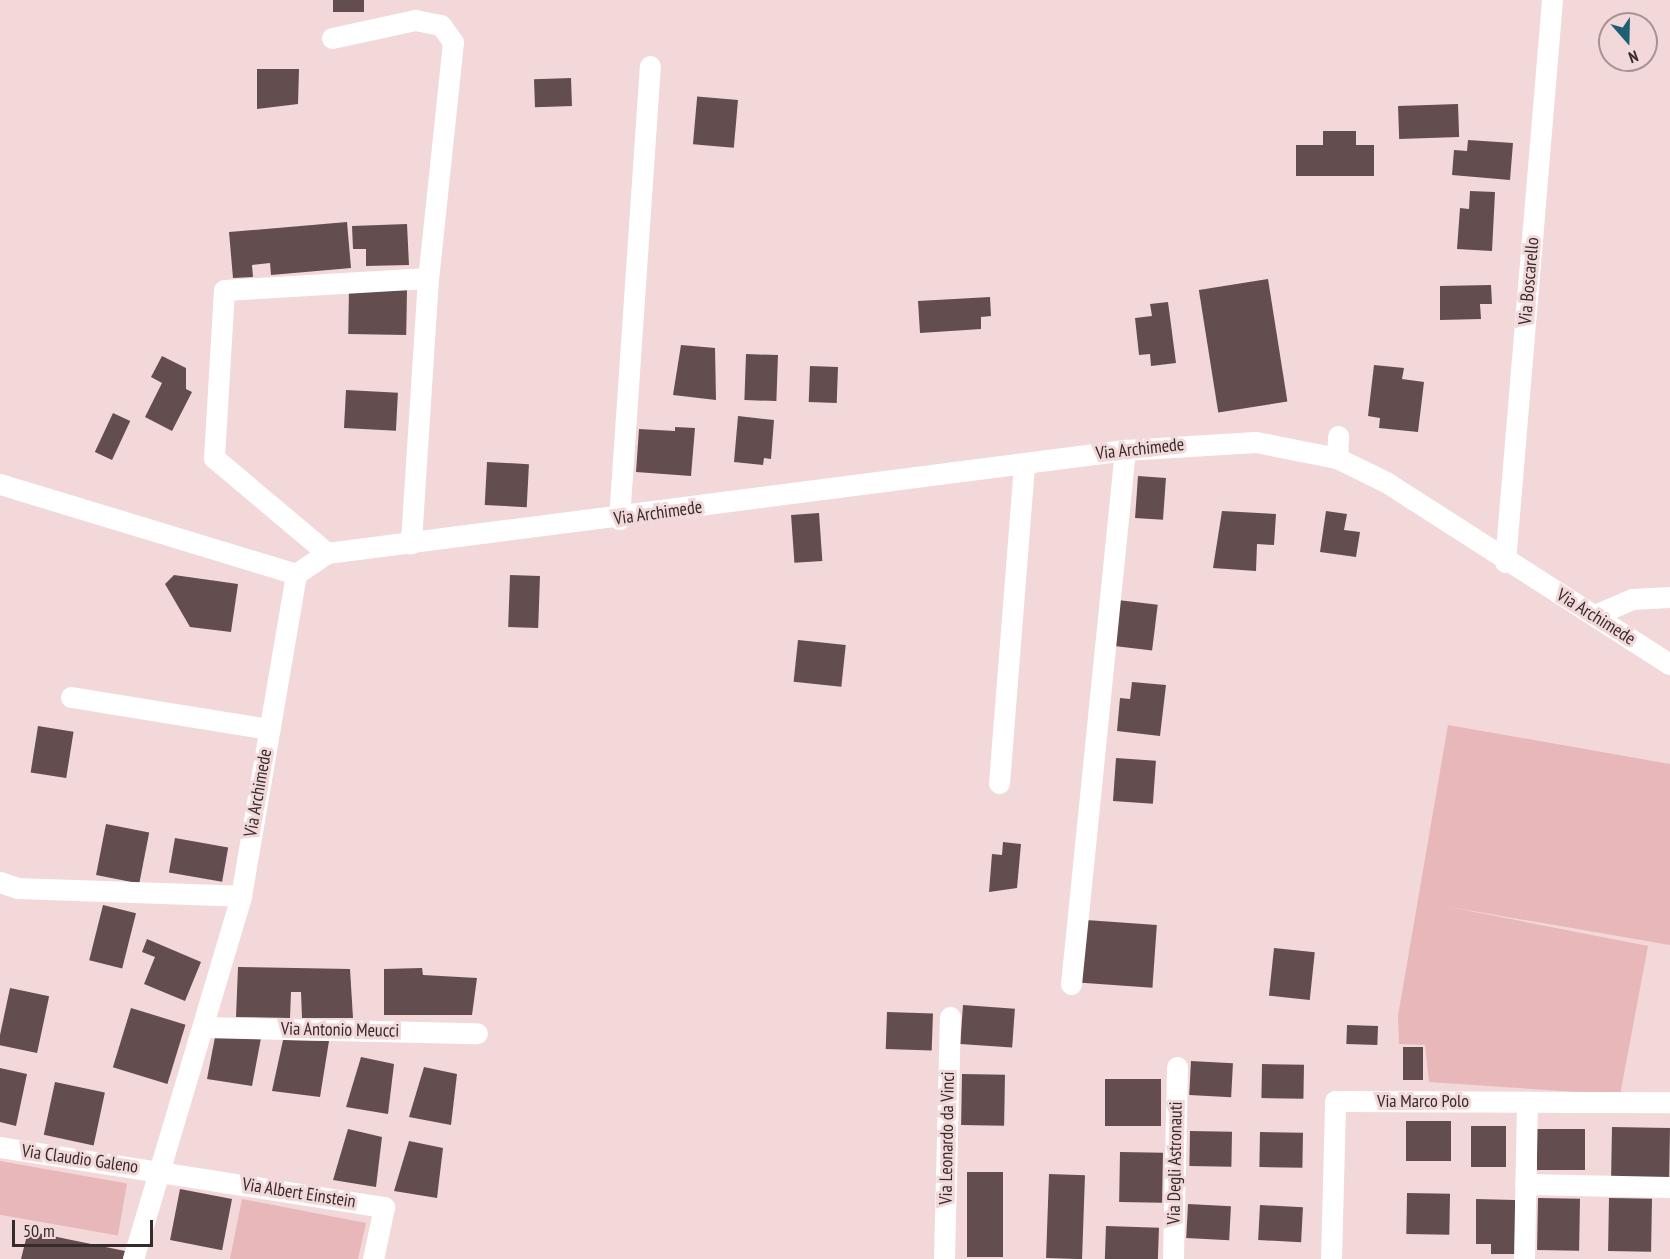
<!DOCTYPE html>
<html>
<head>
<meta charset="utf-8">
<style>
	body { margin:0 }
	#map { position:relative; width:1670px; height:1259px; overflow:hidden; background:#f2d8d9; font-family:"PT Sans Narrow",sans-serif }
	div>[style] { position:absolute }
	.green>* { inset:0; background:#e8b7ba; transform-origin:0 0 }
	.building>* { inset:0; background:#634d4f; transform-origin:0 0 }
	.minor>* { height:21px; margin:-10.5px; padding:0 10.5px; transform-origin:10.5px; border-radius:10.5px; background:#fff }
	span { translate:-50% -50%; white-space:nowrap; text-align:center; line-height:1.15; -webkit-text-stroke:6px #f2d8d9; paint-order:stroke }
	.street-label { font-size:18px; color:#352b2b }
	.north { position:absolute; left:1598px; top:12px; width:60px; height:60px; box-sizing:border-box; background:#f2d8d9; border:2px solid #a69393; border-radius:50%; rotate:160deg; font-size:16px; font-weight:700; line-height:24px; text-align:center; color:#352b2b }
	.north::after { content:''; display:block; margin:auto; width:21px; height:27px; background:#1d5f73; clip-path:polygon(50% 0,100% 100%,50% 72%,0 100%) }
	.scale { position:absolute; left:12px; top:1220px; width:141px; height:27px; box-sizing:border-box; border:3px solid #352b2b; border-top:0; padding-left:8px; font-size:18px; line-height:21px; white-space:nowrap; color:#352b2b; -webkit-text-stroke:4px #f2d8d9; paint-order:stroke }
</style>
</head>
<body>
<div id="map">
	<div class="green">
		<i style="clip-path:polygon(1448px 725px,1670px 764px,1670px 945px,1444px 906px,1648px 946px,1620px 1095px,1429px 1082px,1425px 1045px,1399px 1044px,1398px 1016px)"></i>
		<i style="left:0;top:1161px;width:129px;height:53px;rotate:10deg"></i>
		<i style="clip-path:polygon(242px 1199px,366px 1223px,358px 1259px,230px 1259px)"></i>
	</div>
	<div class="building">
		<i style="left:333px;top:0;width:31px;height:12px"></i>
		<i style="clip-path:polygon(257px 69px,299px 69px,298px 104px,257px 109px)"></i>
		<i style="left:571px;top:78px;width:28px;height:37px;rotate:88deg"></i>
		<i style="left:738px;top:100px;width:48px;height:41px;rotate:95deg"></i>
		<i style="left:1458px;top:104px;width:33px;height:60px;rotate:88deg"></i>
		<i style="clip-path:polygon(1323px 131px,1356px 131px,1356px 145px,1374px 145px,1374px 176px,1296px 176px,1296px 145px,1323px 145px)"></i>
		<i style="clip-path:polygon(1468px 140px,1513px 143px,1510px 180px,1452px 175px,1454px 150px,1467px 151px)"></i>
		<i style="clip-path:polygon(1470px 191px,1495px 192px,1492px 251px,1457px 249px,1460px 208px,1469px 209px)"></i>
		<i style="clip-path:polygon(347px 222px,351px 268px,271px 275px,270px 263px,252px 265px,253px 277px,233px 278px,229px 232px)"></i>
		<i style="clip-path:polygon(407px 224px,409px 265px,366px 266px,366px 249px,353px 249px,352px 226px)"></i>
		<i style="left:1268px;top:279px;width:124px;height:70px;rotate:81deg"></i>
		<i style="clip-path:polygon(1491px 285px,1492px 304px,1480px 304px,1481px 319px,1440px 320px,1440px 286px)"></i>
		<i style="left:407px;top:289px;width:46px;height:58px;rotate:91deg"></i>
		<i style="clip-path:polygon(990px 297px,991px 316px,981px 317px,981px 329px,920px 333px,918px 301px)"></i>
		<i style="clip-path:polygon(1168px 302px,1176px 363px,1151px 366px,1150px 354px,1139px 355px,1135px 318px,1152px 316px,1150px 304px)"></i>
		<i style="clip-path:polygon(681px 345px,715px 348px,716px 400px,673px 395px)"></i>
		<i style="left:746px;top:354px;width:32px;height:46px;rotate:2deg"></i>
		<i style="clip-path:polygon(162px 356px,186px 368px,186px 389px,192px 392px,172px 431px,145px 417px,162px 383px,151px 377px)"></i>
		<i style="clip-path:polygon(1374px 365px,1404px 368px,1402px 379px,1424px 382px,1418px 432px,1379px 428px,1380px 418px,1368px 416px)"></i>
		<i style="left:810px;top:366px;width:28px;height:36px;rotate:2deg"></i>
		<i style="left:346px;top:390px;width:52px;height:38px;rotate:3deg"></i>
		<i style="left:113px;top:413px;width:19px;height:43px;rotate:25deg"></i>
		<i style="clip-path:polygon(738px 416px,774px 420px,771px 459px,764px 458px,763px 465px,734px 462px)"></i>
		<i style="clip-path:polygon(675px 427px,695px 428px,691px 476px,636px 472px,639px 429px,675px 431px)"></i>
		<i style="left:487px;top:462px;width:42px;height:43px;rotate:3deg"></i>
		<i style="left:1138px;top:476px;width:28px;height:42px;rotate:4deg"></i>
		<i style="clip-path:polygon(1222px 511px,1276px 514px,1274px 545px,1257px 544px,1256px 571px,1213px 568px)"></i>
		<i style="clip-path:polygon(1326px 511px,1347px 514px,1344px 530px,1360px 532px,1356px 557px,1320px 552px)"></i>
		<i style="left:819px;top:513px;width:48px;height:28px;rotate:86deg"></i>
		<i style="clip-path:polygon(174px 575px,238px 584px,231px 632px,190px 627px,165px 584px)"></i>
		<i style="left:510px;top:575px;width:30px;height:52px;rotate:2deg"></i>
		<i style="left:1118px;top:600px;width:40px;height:46px;rotate:7deg"></i>
		<i style="left:798px;top:640px;width:48px;height:42px;rotate:6deg"></i>
		<i style="clip-path:polygon(1132px 682px,1166px 685px,1160px 736px,1117px 731px,1120px 698px,1130px 699px)"></i>
		<i style="left:38px;top:726px;width:36px;height:47px;rotate:9deg"></i>
		<i style="left:1116px;top:758px;width:40px;height:43px;rotate:4deg"></i>
		<i style="left:106px;top:824px;width:44px;height:52px;rotate:11deg"></i>
		<i style="left:175px;top:838px;width:54px;height:35px;rotate:10deg"></i>
		<i style="clip-path:polygon(1003px 842px,1021px 844px,1017px 888px,989px 892px,992px 854px,1002px 855px)"></i>
		<i style="left:103px;top:905px;width:34px;height:57px;rotate:14deg"></i>
		<i style="left:1086px;top:920px;width:71px;height:63px;rotate:4deg"></i>
		<i style="clip-path:polygon(147px 939px,201px 962px,185px 1001px,144px 984px,155px 957px,142px 952px)"></i>
		<i style="left:1274px;top:948px;width:41px;height:48px;rotate:6deg"></i>
		<i style="clip-path:polygon(238px 967px,350px 969px,353px 1018px,302px 1018px,301px 992px,291px 992px,290px 1018px,236px 1017px)"></i>
		<i style="clip-path:polygon(422px 968px,423px 975px,477px 978px,472px 1015px,384px 1015px,384px 969px)"></i>
		<i style="left:10px;top:988px;width:40px;height:58px;rotate:12deg"></i>
		<i style="left:963px;top:1005px;width:52px;height:39px;rotate:4deg"></i>
		<i style="left:131px;top:1008px;width:57px;height:62px;rotate:17deg"></i>
		<i style="left:887px;top:1012px;width:46px;height:37px;rotate:2deg"></i>
		<i style="left:1347px;top:1025px;width:31px;height:19px;rotate:2deg"></i>
		<i style="clip-path:polygon(215px 1037px,261px 1038px,252px 1086px,207px 1079px)"></i>
		<i style="clip-path:polygon(283px 1040px,329px 1041px,320px 1097px,272px 1091px)"></i>
		<i style="left:1423px;top:1047px;width:33px;height:20px;rotate:90deg"></i>
		<i style="clip-path:polygon(361px 1057px,394px 1064px,388px 1114px,346px 1107px)"></i>
		<i style="left:1191px;top:1061px;width:42px;height:34px;rotate:3deg"></i>
		<i style="left:1262px;top:1064px;width:42px;height:34px;rotate:1deg"></i>
		<i style="clip-path:polygon(424px 1067px,457px 1074px,451px 1125px,409px 1117px)"></i>
		<i style="clip-path:polygon(0 1068px,27px 1074px,16px 1126px,0 1122px)"></i>
		<i style="left:962px;top:1074px;width:43px;height:51px;rotate:1deg"></i>
		<i style="left:1105px;top:1079px;width:56px;height:47px"></i>
		<i style="left:55px;top:1082px;width:51px;height:54px;rotate:12deg"></i>
		<i style="left:1451px;top:1121px;width:40px;height:45px;rotate:90deg"></i>
		<i style="left:1471px;top:1126px;width:35px;height:41px"></i>
		<i style="left:1612px;top:1127px;width:58px;height:51px;rotate:1deg"></i>
		<i style="clip-path:polygon(348px 1129px,382px 1137px,376px 1187px,333px 1180px)"></i>
		<i style="left:1537px;top:1129px;width:48px;height:41px"></i>
		<i style="left:1190px;top:1131px;width:42px;height:35px;rotate:1deg"></i>
		<i style="left:1260px;top:1132px;width:43px;height:35px;rotate:1deg"></i>
		<i style="clip-path:polygon(409px 1141px,443px 1148px,437px 1198px,394px 1191px)"></i>
		<i style="left:1120px;top:1152px;width:43px;height:50px;rotate:1deg"></i>
		<i style="left:967px;top:1172px;width:36px;height:85px"></i>
		<i style="left:1049px;top:1174px;width:36px;height:84px;rotate:2deg"></i>
		<i style="left:180px;top:1189px;width:53px;height:52px;rotate:11deg"></i>
		<i style="left:1407px;top:1193px;width:43px;height:41px;rotate:1deg"></i>
		<i style="left:1538px;top:1198px;width:42px;height:52px;rotate:1deg"></i>
		<i style="left:1609px;top:1198px;width:43px;height:53px;rotate:1deg"></i>
		<i style="clip-path:polygon(1476px 1199px,1515px 1200px,1515px 1254px,1491px 1254px,1491px 1244px,1476px 1244px)"></i>
		<i style="left:1188px;top:1204px;width:43px;height:34px;rotate:3deg"></i>
		<i style="left:1260px;top:1205px;width:43px;height:35px;rotate:3deg"></i>
		<i style="left:1106px;top:1226px;width:53px;height:33px;rotate:2deg"></i>
		<i style="clip-path:polygon(28px 1231px,125px 1251px,123px 1259px,21px 1259px)"></i>
	</div>
	<div class="minor">
		<i style="left:332px;top:38px;width:85px;rotate:-12.2deg"></i>
		<i style="left:415px;top:20px;width:26px;rotate:11deg"></i>
		<i style="left:441px;top:25px;width:21px;rotate:55deg"></i>
		<i style="left:453px;top:42px;width:237px;rotate:96deg"></i>
		<i style="left:428px;top:278px;width:266px;rotate:93.7deg"></i>
		<i style="left:1337px;top:458px;width:22px;rotate:-87deg"></i>
		<i style="left:0;top:484px;width:309px;rotate:16.9deg"></i>
		<i style="left:619px;top:519px;width:454px;rotate:-86.1deg"></i>
		<i style="left:327px;top:553px;width:148px;rotate:-139.9deg"></i>
		<i style="left:214px;top:458px;width:168px;rotate:-86.6deg"></i>
		<i style="left:224px;top:290px;width:204px;rotate:-3.4deg"></i>
		<i style="left:1505px;top:562px;width:564px;rotate:-85.22deg"></i>
		<i style="left:1595px;top:615px;width:40px;rotate:-23.4deg"></i>
		<i style="left:1632px;top:599px;width:38px;rotate:-3deg"></i>
		<i style="left:71px;top:697px;width:201px;rotate:9.2deg"></i>
		<i style="left:999px;top:783px;width:320px;rotate:-85.5deg"></i>
		<i style="left:0;top:882px;width:18px;rotate:19deg"></i>
		<i style="left:17px;top:888px;width:224px;rotate:2deg"></i>
		<i style="left:1071px;top:984px;width:537px;rotate:-84.23deg"></i>
		<i style="left:203px;top:1027px;width:274px;rotate:1.3deg"></i>
		<i style="left:0;top:1147px;width:389px;rotate:8.9deg"></i>
		<i style="left:384px;top:1207px;width:53px;rotate:101.9deg"></i>
		<i style="left:1525px;top:1184px;width:145px;rotate:1.2deg"></i>
		<i style="left:133px;top:1259px;width:379px;rotate:-73.4deg"></i>
		<i style="left:241px;top:896px;width:327px;rotate:-80.3deg"></i>
		<i style="left:296px;top:574px;width:37px;rotate:-34deg"></i>
		<i style="left:327px;top:553px;width:805px;rotate:-7.35deg"></i>
		<i style="left:1125px;top:450px;width:131px;rotate:-3.5deg"></i>
		<i style="left:1256px;top:442px;width:83px;rotate:11.2deg"></i>
		<i style="left:1337px;top:458px;width:55px;rotate:26.1deg"></i>
		<i style="left:1386px;top:482px;width:337px;rotate:32.7deg"></i>
		<i style="left:944px;top:1259px;width:242px;rotate:-88.6deg"></i>
		<i style="left:1173px;top:1259px;width:192px;rotate:-88.8deg"></i>
		<i style="left:1331px;top:1259px;width:158px;rotate:-88.5deg"></i>
		<i style="left:1335px;top:1101px;width:335px;rotate:0.2deg"></i>
		<i style="left:1524px;top:1259px;width:157px;rotate:-88.9deg"></i>
	</div>
	<div class="street-label">
		<span style="left:1529px;top:281px;rotate:-85deg">Via Boscarello</span>
		<span style="left:1140px;top:449px;rotate:-6deg">Via Archimede</span>
		<span style="left:658px;top:513px;rotate:-8deg">Via Archimede</span>
		<span style="left:1596px;top:617px;rotate:32deg">Via Archimede</span>
		<span style="left:258px;top:793px;rotate:-80deg">Via Archimede</span>
		<span style="left:340px;top:1030px;rotate:1deg">Via Antonio Meucci</span>
		<span style="left:1423px;top:1101px">Via Marco Polo</span>
		<span style="left:947px;top:1138px;rotate:-89deg">Via Leonardo da Vinci</span>
		<span style="left:80px;top:1159px;rotate:8deg">Via Claudio Galeno</span>
		<span style="left:1175px;top:1163px;rotate:-89deg">Via Degli Astronauti</span>
		<span style="left:299px;top:1193px;rotate:9deg">Via Albert Einstein</span>
	</div>
	<div class="north">N</div>
	<div class="scale">50 m</div>
</div>
</body>
</html>
